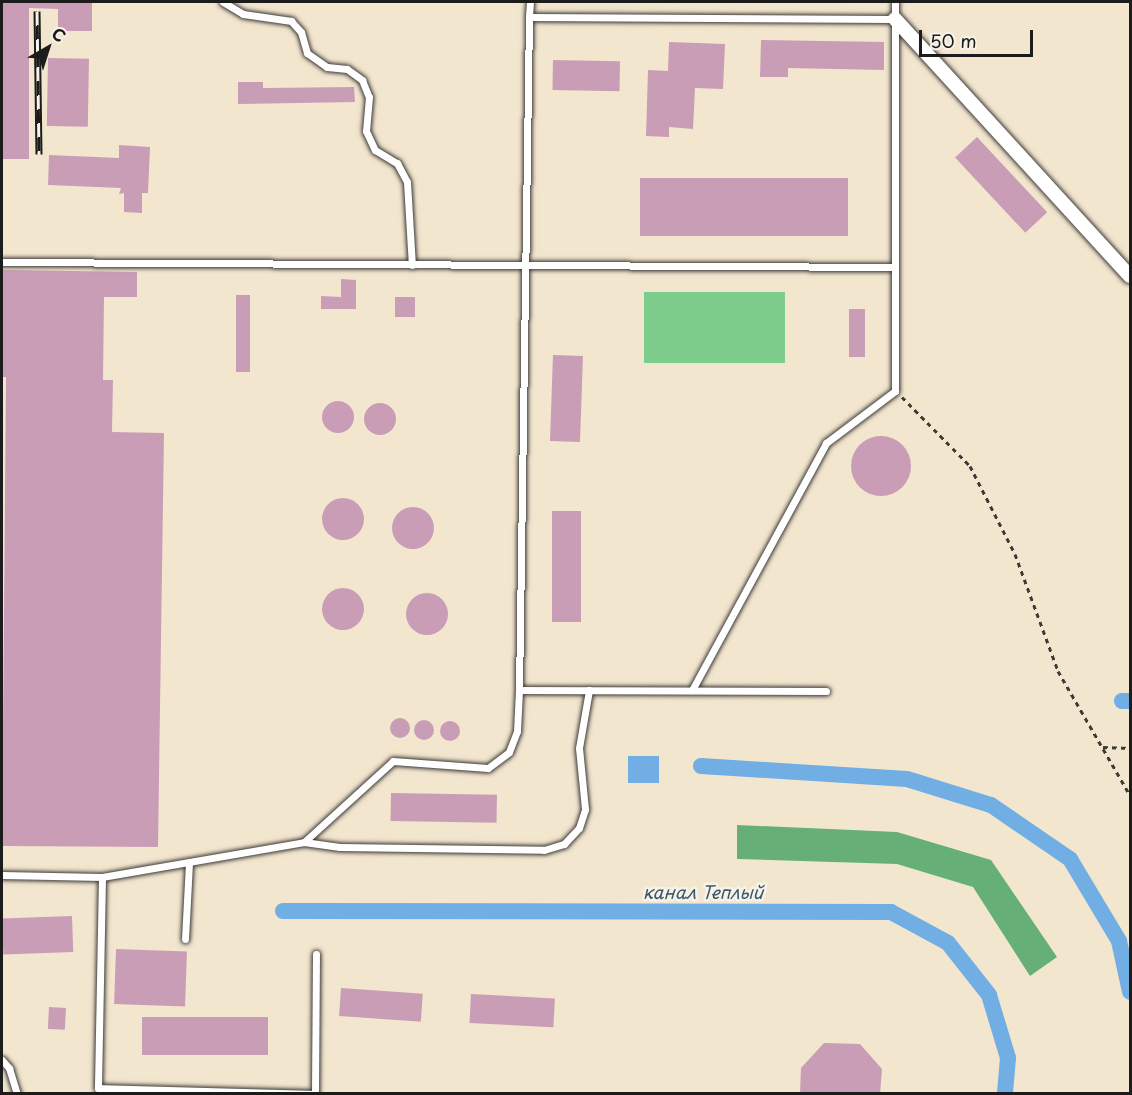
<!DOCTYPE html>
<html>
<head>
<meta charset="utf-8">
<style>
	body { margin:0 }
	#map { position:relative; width:1132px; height:1095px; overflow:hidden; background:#f3e6cf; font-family:"Playpen Sans",sans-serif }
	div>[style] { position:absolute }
	.green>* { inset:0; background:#7dcd8d; transform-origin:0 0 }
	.forest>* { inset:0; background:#66b078 }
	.water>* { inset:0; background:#70aee3; transform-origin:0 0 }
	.canal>* { height:16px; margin:-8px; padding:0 8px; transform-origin:8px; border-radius:8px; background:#70aee3 }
	.building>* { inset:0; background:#ca9db6; transform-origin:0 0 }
	.round { border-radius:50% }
	.path>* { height:3px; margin-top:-1.5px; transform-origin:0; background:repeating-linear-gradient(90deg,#3c3a37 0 4.5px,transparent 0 9px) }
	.roads { filter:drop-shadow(0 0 2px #3c3a37) drop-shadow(0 0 2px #3c3a37) }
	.service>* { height:7px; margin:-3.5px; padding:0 3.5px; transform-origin:3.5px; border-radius:3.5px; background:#fff }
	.minor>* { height:14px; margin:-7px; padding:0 7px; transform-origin:7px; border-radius:7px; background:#fff }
	.rail>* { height:7px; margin-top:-3.5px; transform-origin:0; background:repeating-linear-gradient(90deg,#f7f3e8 0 14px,#1c1c1c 0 28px); box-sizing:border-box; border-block:2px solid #1c1c1c }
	span { translate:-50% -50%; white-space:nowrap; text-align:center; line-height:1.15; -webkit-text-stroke:5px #f7f3e8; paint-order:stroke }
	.water-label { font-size:18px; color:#3e566c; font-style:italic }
	.frame { position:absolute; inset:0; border:3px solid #1c1c1c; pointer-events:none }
	.north { position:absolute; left:18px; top:18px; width:60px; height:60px; -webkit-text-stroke:4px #f7f3e8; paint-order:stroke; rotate:39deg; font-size:16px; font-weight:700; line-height:24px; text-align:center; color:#1c1c1c }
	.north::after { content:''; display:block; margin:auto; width:21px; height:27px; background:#1c1c1c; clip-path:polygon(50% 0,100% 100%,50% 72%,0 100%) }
	.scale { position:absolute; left:919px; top:30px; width:114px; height:27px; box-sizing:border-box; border:3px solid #1c1c1c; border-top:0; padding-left:8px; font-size:18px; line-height:21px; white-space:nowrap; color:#1c1c1c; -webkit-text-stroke:4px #f7f3e8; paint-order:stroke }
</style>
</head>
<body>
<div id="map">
	<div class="green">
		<i style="left:644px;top:292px;width:141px;height:71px"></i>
	</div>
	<div class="forest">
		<i style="clip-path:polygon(737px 825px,897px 832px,991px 860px,1057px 957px,1030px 976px,973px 887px,897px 864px,737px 859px)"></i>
	</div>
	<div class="water">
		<i style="left:628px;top:756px;width:31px;height:27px"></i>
	</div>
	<div class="canal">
		<i style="left:1122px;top:701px;width:8px"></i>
		<i style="left:701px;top:766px;width:206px;rotate:3.6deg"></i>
		<i style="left:907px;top:779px;width:88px;rotate:17.2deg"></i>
		<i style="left:991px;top:805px;width:96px;rotate:34.4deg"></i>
		<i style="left:1070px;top:859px;width:96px;rotate:59.1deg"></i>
		<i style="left:1119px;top:941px;width:52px;rotate:77.8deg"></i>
		<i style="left:283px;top:911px;width:608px;rotate:0.09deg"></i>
		<i style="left:891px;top:912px;width:65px;rotate:28.5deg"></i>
		<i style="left:948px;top:943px;width:66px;rotate:51.7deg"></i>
		<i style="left:989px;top:995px;width:66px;rotate:73.2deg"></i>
		<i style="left:1008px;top:1058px;width:36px;rotate:95deg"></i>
	</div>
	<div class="building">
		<i style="clip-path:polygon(2px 2px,92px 2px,92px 31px,58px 31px,58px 9px,29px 8px,29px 159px,2px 159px)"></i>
		<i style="clip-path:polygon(761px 40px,884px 42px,884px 70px,788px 68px,788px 77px,760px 77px)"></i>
		<i style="clip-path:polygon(669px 42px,725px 44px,723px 89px,695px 88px,693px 129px,669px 127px,669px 137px,646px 136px,648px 70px,668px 71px)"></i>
		<i style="left:48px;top:58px;width:41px;height:68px;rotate:1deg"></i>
		<i style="left:553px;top:60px;width:67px;height:30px;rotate:1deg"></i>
		<i style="clip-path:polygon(238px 82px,263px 82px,263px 88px,354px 87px,355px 102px,238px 104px)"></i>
		<i style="left:977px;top:137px;width:103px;height:30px;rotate:47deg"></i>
		<i style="clip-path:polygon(119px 145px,150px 147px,148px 193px,142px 193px,142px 213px,124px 212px,124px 193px,119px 194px,121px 188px,48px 185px,49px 155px,119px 158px)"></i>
		<i style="left:640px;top:178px;width:208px;height:58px"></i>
		<i style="clip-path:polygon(2px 270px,137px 272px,137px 297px,104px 297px,103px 380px,113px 380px,112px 432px,164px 433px,158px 847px,2px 846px,6px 377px,2px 377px)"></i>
		<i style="clip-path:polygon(341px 279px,356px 280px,356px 309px,321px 309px,321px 296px,341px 297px)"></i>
		<i style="left:236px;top:295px;width:14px;height:77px"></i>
		<i style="left:395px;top:297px;width:20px;height:20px"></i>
		<i style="left:849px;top:309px;width:16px;height:48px"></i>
		<i style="left:553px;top:355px;width:30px;height:86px;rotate:2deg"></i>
		<i class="round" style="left:322px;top:401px;width:32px;height:32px"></i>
		<i class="round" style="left:364px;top:403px;width:32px;height:32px"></i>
		<i class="round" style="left:851px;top:436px;width:60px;height:60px"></i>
		<i class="round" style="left:322px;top:498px;width:42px;height:42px"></i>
		<i class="round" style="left:392px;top:507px;width:42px;height:42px"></i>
		<i style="left:552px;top:511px;width:29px;height:111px"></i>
		<i class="round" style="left:322px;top:588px;width:42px;height:42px"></i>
		<i class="round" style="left:406px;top:593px;width:42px;height:42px"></i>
		<i class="round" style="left:390px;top:718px;width:20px;height:20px"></i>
		<i class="round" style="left:414px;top:720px;width:20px;height:20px"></i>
		<i class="round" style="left:440px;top:721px;width:20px;height:20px"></i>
		<i style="left:391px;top:793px;width:106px;height:28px;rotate:1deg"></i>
		<i style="left:72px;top:916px;width:36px;height:70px;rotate:88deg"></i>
		<i style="left:116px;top:949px;width:71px;height:55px;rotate:2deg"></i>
		<i style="left:341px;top:988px;width:82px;height:28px;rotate:4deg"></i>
		<i style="left:471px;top:994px;width:84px;height:29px;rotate:3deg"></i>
		<i style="left:49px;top:1007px;width:17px;height:22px;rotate:3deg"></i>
		<i style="left:142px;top:1017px;width:126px;height:38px"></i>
		<i style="clip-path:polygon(824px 1043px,860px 1044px,882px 1069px,880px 1094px,800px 1094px,801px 1068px)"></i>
	</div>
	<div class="path">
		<i style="left:902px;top:397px;width:97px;rotate:45.4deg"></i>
		<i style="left:970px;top:466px;width:99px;rotate:62.9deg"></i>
		<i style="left:1015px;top:554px;width:125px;rotate:69.8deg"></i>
		<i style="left:1058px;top:671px;width:143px;rotate:59.9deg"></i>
		<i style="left:1103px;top:747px;width:27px;rotate:2deg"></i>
	</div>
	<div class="roads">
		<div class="service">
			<i style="left:223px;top:2px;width:23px;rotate:31deg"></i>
			<i style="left:243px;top:14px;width:49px;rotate:8.3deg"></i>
			<i style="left:291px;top:21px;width:15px;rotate:48deg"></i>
			<i style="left:301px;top:32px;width:22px;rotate:74deg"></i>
			<i style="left:307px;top:53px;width:24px;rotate:35deg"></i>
			<i style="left:327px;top:67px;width:20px;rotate:6deg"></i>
			<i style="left:347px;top:69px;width:19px;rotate:36deg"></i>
			<i style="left:362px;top:80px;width:18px;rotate:68deg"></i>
			<i style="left:369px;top:97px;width:34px;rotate:95deg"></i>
			<i style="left:366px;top:131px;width:21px;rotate:65deg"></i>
			<i style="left:375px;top:150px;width:26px;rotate:31deg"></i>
			<i style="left:397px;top:163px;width:21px;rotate:62deg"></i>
			<i style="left:407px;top:182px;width:83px;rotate:86.6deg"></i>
			<i style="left:530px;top:2px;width:15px;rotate:94deg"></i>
			<i style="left:529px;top:17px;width:366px;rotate:0.3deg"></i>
			<i style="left:895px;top:19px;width:17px;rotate:-90deg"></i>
			<i style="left:529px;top:17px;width:673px;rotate:90.85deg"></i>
			<i style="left:519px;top:690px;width:307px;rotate:0.2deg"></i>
			<i style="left:2px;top:262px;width:893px;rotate:0.32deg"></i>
			<i style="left:692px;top:690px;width:281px;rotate:-61.5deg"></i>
			<i style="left:826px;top:443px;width:86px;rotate:-37deg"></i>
			<i style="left:895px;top:391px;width:370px;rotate:-90deg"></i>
			<i style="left:304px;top:842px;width:36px;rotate:8deg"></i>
			<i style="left:340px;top:847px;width:204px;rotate:0.8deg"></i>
			<i style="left:544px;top:850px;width:21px;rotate:-17deg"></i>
			<i style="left:564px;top:844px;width:22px;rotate:-47deg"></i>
			<i style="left:579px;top:828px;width:20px;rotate:-72deg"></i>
			<i style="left:585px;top:809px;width:61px;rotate:-95.6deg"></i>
			<i style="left:579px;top:748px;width:59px;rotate:-80.2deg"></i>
			<i style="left:2px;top:875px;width:100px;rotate:1.1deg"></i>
			<i style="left:102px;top:877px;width:205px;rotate:-9.8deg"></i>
			<i style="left:304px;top:842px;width:120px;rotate:-42.3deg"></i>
			<i style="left:393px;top:761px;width:95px;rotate:4.2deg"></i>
			<i style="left:488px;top:768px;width:26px;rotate:-37deg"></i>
			<i style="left:509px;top:752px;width:22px;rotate:-69deg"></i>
			<i style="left:517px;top:731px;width:41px;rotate:-87.2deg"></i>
			<i style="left:102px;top:877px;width:211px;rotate:91.1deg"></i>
			<i style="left:98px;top:1088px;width:215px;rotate:1.6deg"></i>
			<i style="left:185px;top:939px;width:77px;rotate:-87deg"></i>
			<i style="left:2px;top:1060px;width:11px;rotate:49deg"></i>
			<i style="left:9px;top:1068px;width:27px;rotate:73deg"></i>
			<i style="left:315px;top:1094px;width:140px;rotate:-89.6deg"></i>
		</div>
		<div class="minor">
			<i style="left:895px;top:19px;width:348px;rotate:47.6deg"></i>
		</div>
	</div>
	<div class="rail">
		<i style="left:37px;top:11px;width:143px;rotate:89.2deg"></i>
	</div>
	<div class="water-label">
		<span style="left:703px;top:892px">канал Теплый</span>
	</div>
	<div class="frame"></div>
	<div class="north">С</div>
	<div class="scale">50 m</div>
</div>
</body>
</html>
